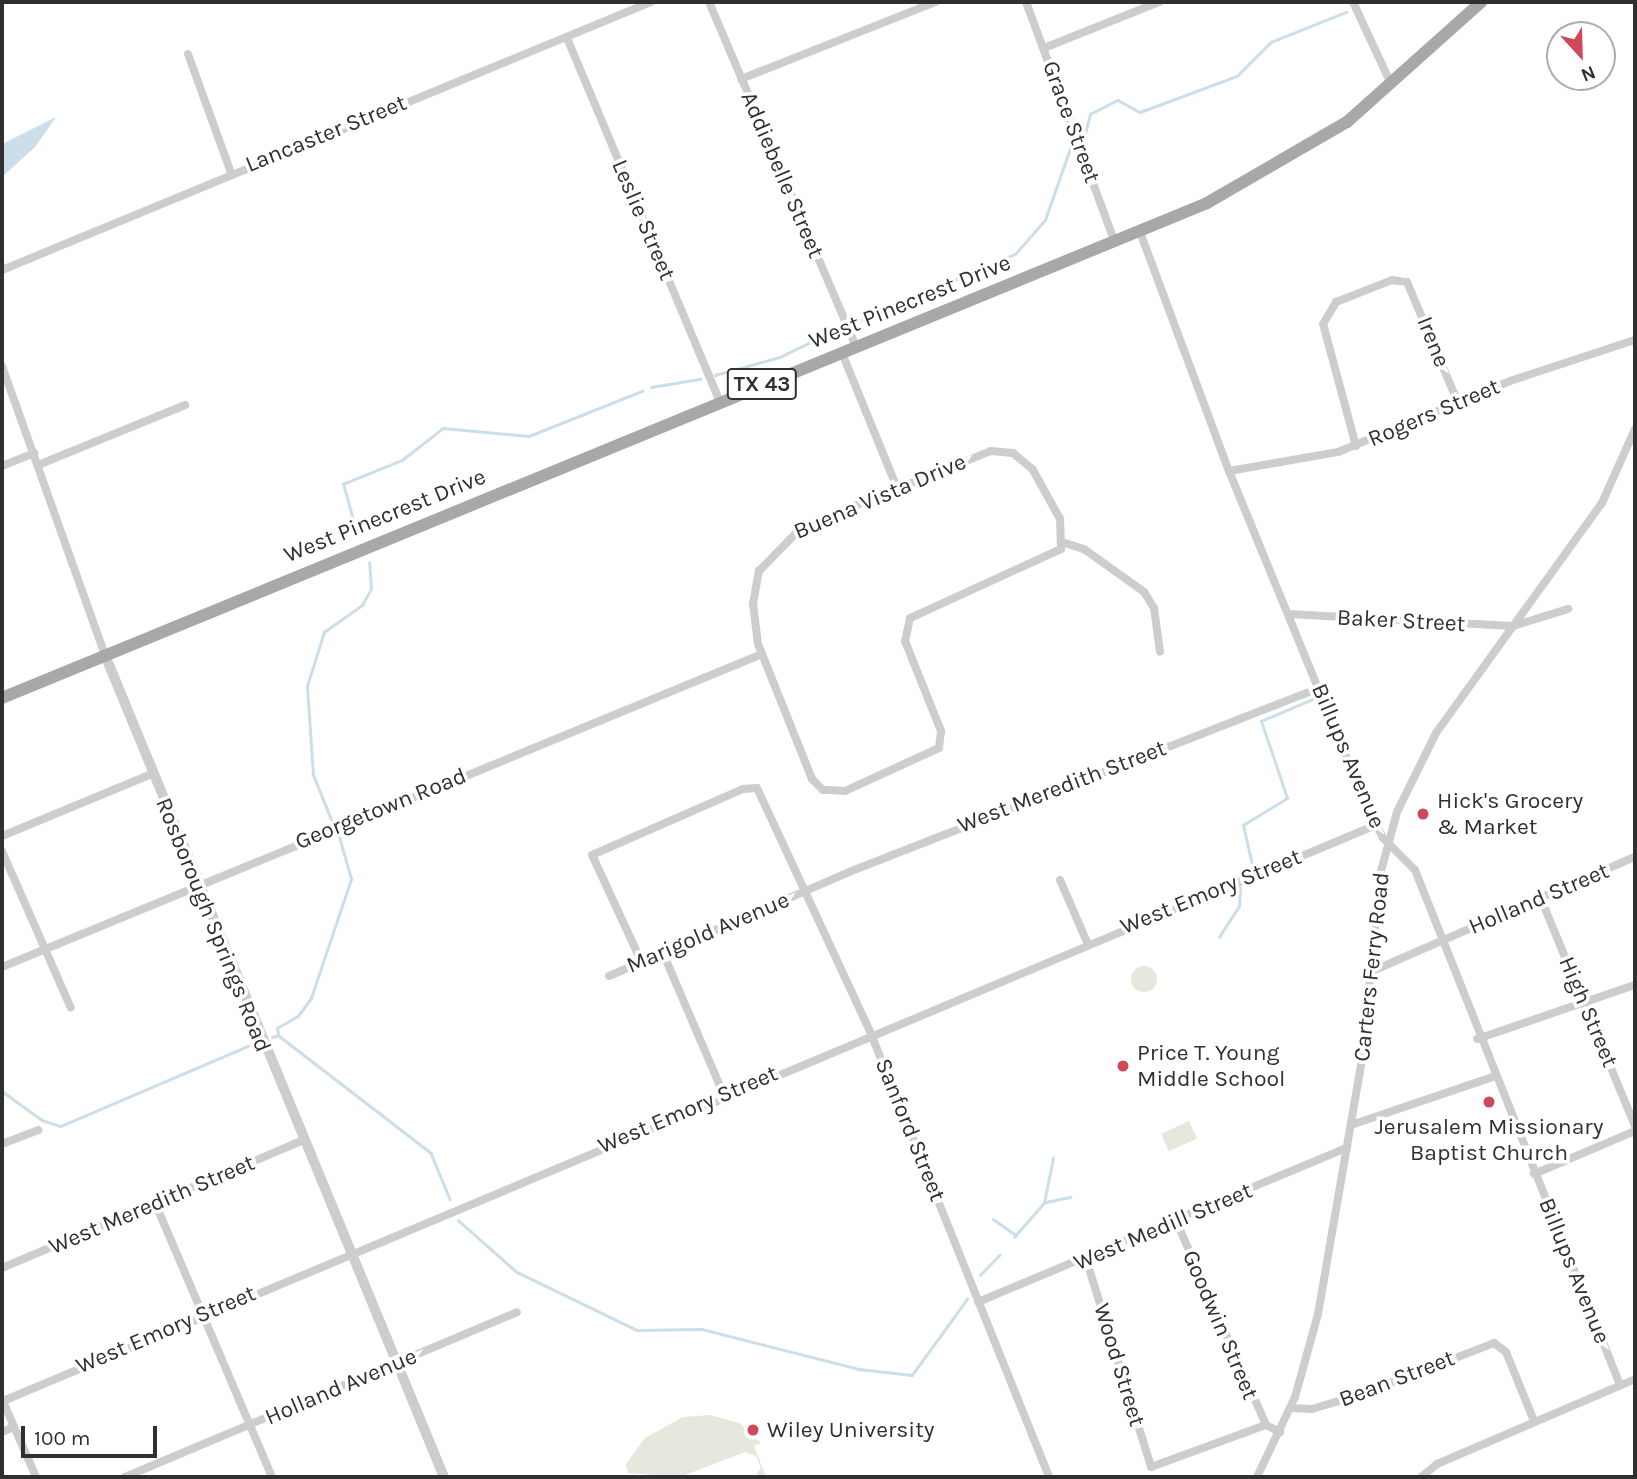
<!DOCTYPE html>
<html>
<head>
<meta charset="utf-8">
<style>
	body { margin:0 }
	#map { position:relative; width:1637px; height:1479px; overflow:hidden; background:#fff; font-family:Karla,sans-serif }
	div>[style] { position:absolute }
	.green>* { inset:0; background:#e4e8dd; transform-origin:0 0 }
	.round { border-radius:50% }
	.water>* { inset:0; background:#ccdee7 }
	.stream>* { height:2.5px; margin:-1.25px; padding:0 1.25px; transform-origin:1.25px; border-radius:1.25px; background:#ccdee7 }
	.minor>* { height:8px; margin:-4px; padding:0 4px; transform-origin:4px; border-radius:4px; background:#cdcdcd }
	.tertiary>* { height:10px; margin:-5px; padding:0 5px; transform-origin:5px; border-radius:5px; background:#cdcdcd }
	.primary>* { height:12px; margin:-6px; padding:0 6px; transform-origin:6px; border-radius:6px; background:#a8a8a8 }
	.dots>* { width:19px; height:19px; translate:-50% -50%; box-sizing:border-box; border:4px solid #fff; border-radius:50% }
	span { translate:-50% -50%; white-space:nowrap; text-align:center; line-height:1.15; -webkit-text-stroke:7px #fff; paint-order:stroke }
	.shield-label span { padding:2px 5px; background:#fff; border:2px solid; border-radius:5px; -webkit-text-stroke-width:0 }
	.shield-label { font-size:21px; color:#303030; font-weight:700 }
	.street-label { font-size:23px; color:#303030 }
	.poi-label { font-size:23px; color:#303030 }
	.left { translate:0 -50%; text-align:left }
	.frame { position:absolute; inset:0; border:4px solid #303030; pointer-events:none }
	.north { position:absolute; left:1546px; top:21px; width:70px; height:70px; box-sizing:border-box; background:#fff; border:2px solid #acacac; border-radius:50%; rotate:158deg; font-size:19px; font-weight:700; line-height:28px; text-align:center; color:#303030 }
	.north::after { content:''; display:block; margin:auto; width:24px; height:32px; background:#d0495b; clip-path:polygon(50% 0,100% 100%,50% 72%,0 100%) }
	.scale { position:absolute; left:21px; top:1426px; width:136px; height:32px; box-sizing:border-box; border:4px solid #303030; border-top:0; padding-left:9px; font-size:21px; line-height:24px; white-space:nowrap; color:#303030; -webkit-text-stroke:5px #fff; paint-order:stroke }
</style>
</head>
<body>
<div id="map">
	<div class="green">
		<i class="round" style="left:1131px;top:966px;width:26px;height:26px"></i>
		<i style="left:1189px;top:1121px;width:19px;height:31px;rotate:65deg"></i>
		<i style="clip-path:polygon(710px 1415px,739px 1423px,761px 1443px,754px 1446px,766px 1477px,754px 1477px,761px 1468px,756px 1456px,745px 1452px,680px 1477px,628px 1473px,626px 1464px,645px 1438px,683px 1417px)"></i>
	</div>
	<div class="water">
		<i style="clip-path:polygon(56px 117px,35px 147px,2px 177px,2px 144px)"></i>
	</div>
	<div class="stream">
		<i style="left:1084px;top:138px;width:25px;rotate:-76deg"></i>
		<i style="left:1090px;top:114px;width:31px;rotate:-27deg"></i>
		<i style="left:1118px;top:100px;width:25px;rotate:29deg"></i>
		<i style="left:1140px;top:112px;width:103px;rotate:-20.4deg"></i>
		<i style="left:1237px;top:76px;width:48px;rotate:-45deg"></i>
		<i style="left:1271px;top:42px;width:81px;rotate:-21.8deg"></i>
		<i style="left:855px;top:323px;width:174px;rotate:-23.3deg"></i>
		<i style="left:1015px;top:254px;width:45px;rotate:-48.6deg"></i>
		<i style="left:1045px;top:220px;width:82px;rotate:-70.7deg"></i>
		<i style="left:715px;top:375px;width:67px;rotate:-15.5deg"></i>
		<i style="left:780px;top:357px;width:64px;rotate:-25.8deg"></i>
		<i style="left:651px;top:387px;width:50px;rotate:-9.3deg"></i>
		<i style="left:357px;top:534px;width:52px;rotate:-105.6deg"></i>
		<i style="left:343px;top:484px;width:64px;rotate:-22.1deg"></i>
		<i style="left:402px;top:460px;width:52px;rotate:-38deg"></i>
		<i style="left:443px;top:428px;width:86px;rotate:5.3deg"></i>
		<i style="left:529px;top:436px;width:122px;rotate:-21.7deg"></i>
		<i style="left:332px;top:822px;width:51px;rotate:-112deg"></i>
		<i style="left:313px;top:775px;width:89px;rotate:-93.9deg"></i>
		<i style="left:307px;top:686px;width:57px;rotate:-72.5deg"></i>
		<i style="left:324px;top:632px;width:47px;rotate:-35.4deg"></i>
		<i style="left:362px;top:605px;width:18px;rotate:-61deg"></i>
		<i style="left:371px;top:589px;width:26px;rotate:-94deg"></i>
		<i style="left:1236px;top:877px;width:19px;rotate:-25deg"></i>
		<i style="left:1253px;top:869px;width:45px;rotate:-102.8deg"></i>
		<i style="left:1243px;top:825px;width:52px;rotate:-31.5deg"></i>
		<i style="left:1287px;top:798px;width:81px;rotate:-108.7deg"></i>
		<i style="left:1261px;top:721px;width:59px;rotate:-23.1deg"></i>
		<i style="left:1219px;top:937px;width:37px;rotate:-57deg"></i>
		<i style="left:1239px;top:906px;width:18px;rotate:-87deg"></i>
		<i style="left:278px;top:1035px;width:7px;rotate:-98deg"></i>
		<i style="left:277px;top:1028px;width:24px;rotate:-30deg"></i>
		<i style="left:298px;top:1016px;width:22px;rotate:-54deg"></i>
		<i style="left:311px;top:998px;width:126px;rotate:-71.4deg"></i>
		<i style="left:351px;top:879px;width:48px;rotate:-105.8deg"></i>
		<i style="left:272px;top:1037px;width:6px;rotate:-18deg"></i>
		<i style="left:278px;top:1035px;width:193px;rotate:37.6deg"></i>
		<i style="left:431px;top:1153px;width:50px;rotate:67.6deg"></i>
		<i style="left:2px;top:1091px;width:49px;rotate:35.9deg"></i>
		<i style="left:42px;top:1120px;width:20px;rotate:18deg"></i>
		<i style="left:61px;top:1126px;width:203px;rotate:-23.2deg"></i>
		<i style="left:1046px;top:1202px;width:25px;rotate:-12deg"></i>
		<i style="left:993px;top:1219px;width:28px;rotate:35deg"></i>
		<i style="left:458px;top:1220px;width:79px;rotate:41.4deg"></i>
		<i style="left:517px;top:1272px;width:133px;rotate:25.8deg"></i>
		<i style="left:637px;top:1330px;width:65px;rotate:-0.9deg"></i>
		<i style="left:702px;top:1329px;width:162px;rotate:14.3deg"></i>
		<i style="left:859px;top:1369px;width:53px;rotate:6.5deg"></i>
		<i style="left:912px;top:1375px;width:94px;rotate:-54.1deg"></i>
		<i style="left:1014px;top:1237px;width:45px;rotate:-48.6deg"></i>
		<i style="left:1044px;top:1203px;width:46px;rotate:-78.7deg"></i>
		<i style="left:980px;top:1275px;width:28px;rotate:-46deg"></i>
	</div>
	<div class="minor">
		<i style="left:709px;top:2px;width:375px;rotate:66.9deg"></i>
		<i style="left:1026px;top:2px;width:256px;rotate:69.7deg"></i>
		<i style="left:1353px;top:2px;width:90px;rotate:65.1deg"></i>
		<i style="left:567px;top:38px;width:395px;rotate:67.2deg"></i>
		<i style="left:1044px;top:48px;width:124px;rotate:-21.8deg"></i>
		<i style="left:188px;top:54px;width:127px;rotate:70.1deg"></i>
		<i style="left:741px;top:79px;width:209px;rotate:-21.6deg"></i>
		<i style="left:1140px;top:232px;width:255px;rotate:69.6deg"></i>
		<i style="left:1229px;top:471px;width:351px;rotate:67.7deg"></i>
		<i style="left:1362px;top:796px;width:47px;rotate:63.4deg"></i>
		<i style="left:1383px;top:838px;width:45px;rotate:45deg"></i>
		<i style="left:1415px;top:870px;width:554px;rotate:68.29deg"></i>
		<i style="left:2px;top:270px;width:702px;rotate:-22.44deg"></i>
		<i style="left:842px;top:353px;width:146px;rotate:67.8deg"></i>
		<i style="left:2px;top:366px;width:307px;rotate:70.4deg"></i>
		<i style="left:1356px;top:446px;width:126px;rotate:-105.1deg"></i>
		<i style="left:1323px;top:324px;width:26px;rotate:-59deg"></i>
		<i style="left:1336px;top:302px;width:60px;rotate:-21.4deg"></i>
		<i style="left:1392px;top:280px;width:15px;rotate:8deg"></i>
		<i style="left:1407px;top:282px;width:131px;rotate:67.1deg"></i>
		<i style="left:991px;top:451px;width:22px;rotate:5deg"></i>
		<i style="left:1013px;top:453px;width:26px;rotate:40deg"></i>
		<i style="left:1033px;top:470px;width:56px;rotate:61.1deg"></i>
		<i style="left:1060px;top:519px;width:30px;rotate:88deg"></i>
		<i style="left:1061px;top:549px;width:166px;rotate:155.4deg"></i>
		<i style="left:910px;top:618px;width:24px;rotate:102deg"></i>
		<i style="left:905px;top:641px;width:97px;rotate:68.2deg"></i>
		<i style="left:941px;top:731px;width:17px;rotate:97deg"></i>
		<i style="left:939px;top:748px;width:103px;rotate:155.4deg"></i>
		<i style="left:845px;top:791px;width:22px;rotate:-177deg"></i>
		<i style="left:823px;top:790px;width:16px;rotate:-135deg"></i>
		<i style="left:812px;top:779px;width:145px;rotate:-111.8deg"></i>
		<i style="left:758px;top:644px;width:40px;rotate:-97.1deg"></i>
		<i style="left:753px;top:604px;width:34px;rotate:-80deg"></i>
		<i style="left:759px;top:571px;width:62px;rotate:-45.7deg"></i>
		<i style="left:802px;top:527px;width:204px;rotate:-21.9deg"></i>
		<i style="left:38px;top:465px;width:159px;rotate:-22.2deg"></i>
		<i style="left:2px;top:466px;width:35px;rotate:-22deg"></i>
		<i style="left:1229px;top:471px;width:111px;rotate:-9.9deg"></i>
		<i style="left:1338px;top:452px;width:189px;rotate:-22.4deg"></i>
		<i style="left:1513px;top:380px;width:128px;rotate:-18.2deg"></i>
		<i style="left:1062px;top:542px;width:23px;rotate:18deg"></i>
		<i style="left:1084px;top:549px;width:74px;rotate:35.6deg"></i>
		<i style="left:1144px;top:592px;width:19px;rotate:58deg"></i>
		<i style="left:1154px;top:608px;width:44px;rotate:82.2deg"></i>
		<i style="left:1289px;top:614px;width:224px;rotate:3.1deg"></i>
		<i style="left:1513px;top:626px;width:58px;rotate:-17.2deg"></i>
		<i style="left:2px;top:836px;width:162px;rotate:-22.5deg"></i>
		<i style="left:2px;top:851px;width:171px;rotate:66.3deg"></i>
		<i style="left:1060px;top:880px;width:68px;rotate:66.5deg"></i>
		<i style="left:1541px;top:899px;width:246px;rotate:67.5deg"></i>
		<i style="left:663px;top:953px;width:155px;rotate:66.8deg"></i>
		<i style="left:642px;top:963px;width:119px;rotate:-114.8deg"></i>
		<i style="left:592px;top:855px;width:165px;rotate:-23.6deg"></i>
		<i style="left:743px;top:789px;width:14px;rotate:-4deg"></i>
		<i style="left:757px;top:788px;width:271px;rotate:65.1deg"></i>
		<i style="left:871px;top:1034px;width:477px;rotate:68.1deg"></i>
		<i style="left:2px;top:967px;width:822px;rotate:-22.38deg"></i>
		<i style="left:1370px;top:972px;width:289px;rotate:-23.5deg"></i>
		<i style="left:609px;top:976px;width:262px;rotate:-23.4deg"></i>
		<i style="left:849px;top:872px;width:505px;rotate:-21.38deg"></i>
		<i style="left:1477px;top:1039px;width:167px;rotate:-18.9deg"></i>
		<i style="left:1351px;top:1125px;width:150px;rotate:-18.7deg"></i>
		<i style="left:2px;top:1144px;width:39px;rotate:-21deg"></i>
		<i style="left:1534px;top:1174px;width:110px;rotate:-23.1deg"></i>
		<i style="left:156px;top:1205px;width:296px;rotate:66.9deg"></i>
		<i style="left:1177px;top:1223px;width:221px;rotate:66.2deg"></i>
		<i style="left:1086px;top:1259px;width:218px;rotate:72.6deg"></i>
		<i style="left:1151px;top:1467px;width:122px;rotate:-20.1deg"></i>
		<i style="left:1266px;top:1425px;width:16px;rotate:27deg"></i>
		<i style="left:2px;top:1268px;width:325px;rotate:-23deg"></i>
		<i style="left:978px;top:1302px;width:400px;rotate:-22.7deg"></i>
		<i style="left:2px;top:1399px;width:85px;rotate:66.4deg"></i>
		<i style="left:3px;top:1401px;width:1489px;rotate:-22.76deg"></i>
		<i style="left:1291px;top:1408px;width:21px;rotate:3deg"></i>
		<i style="left:1312px;top:1409px;width:52px;rotate:-16.7deg"></i>
		<i style="left:1362px;top:1394px;width:142px;rotate:-21.1deg"></i>
		<i style="left:1494px;top:1343px;width:15px;rotate:37deg"></i>
		<i style="left:1506px;top:1352px;width:74px;rotate:67.9deg"></i>
		<i style="left:2px;top:1432px;width:13px;rotate:-23deg"></i>
		<i style="left:125px;top:1477px;width:425px;rotate:-22.8deg"></i>
		<i style="left:1257px;top:1477px;width:89px;rotate:-64.6deg"></i>
		<i style="left:1295px;top:1397px;width:86px;rotate:-74.5deg"></i>
		<i style="left:1318px;top:1314px;width:258px;rotate:-80.2deg"></i>
		<i style="left:1362px;top:1060px;width:190px;rotate:-84.3deg"></i>
		<i style="left:1381px;top:871px;width:61px;rotate:-74.8deg"></i>
		<i style="left:1397px;top:812px;width:88px;rotate:-63.7deg"></i>
		<i style="left:1436px;top:733px;width:284px;rotate:-54.2deg"></i>
		<i style="left:1602px;top:503px;width:81px;rotate:-66deg"></i>
		<i style="left:1421px;top:1477px;width:21px;rotate:-39deg"></i>
		<i style="left:1437px;top:1464px;width:215px;rotate:-23.2deg"></i>
	</div>
	<div class="tertiary">
		<i style="left:105px;top:655px;width:889px;rotate:67.59deg"></i>
	</div>
	<div class="primary">
		<i style="left:2px;top:698px;width:1303px;rotate:-22.33deg"></i>
		<i style="left:1207px;top:203px;width:162px;rotate:-30.1deg"></i>
		<i style="left:1347px;top:122px;width:180px;rotate:-41.8deg"></i>
	</div>
	<div class="dots">
		<i style="left:1423px;top:814px;background:#d0495b"></i>
		<i style="left:1123px;top:1066px;background:#d0495b"></i>
		<i style="left:1489px;top:1102px;background:#d0495b"></i>
		<i style="left:753px;top:1430px;background:#d0495b"></i>
	</div>
	<div class="shield-label">
		<span style="left:762px;top:384px">TX 43</span>
	</div>
	<div class="street-label">
		<span style="left:1071px;top:122px;rotate:70deg">Grace Street</span>
		<span style="left:326px;top:134px;rotate:-22deg">Lancaster Street</span>
		<span style="left:782px;top:175px;rotate:67deg">Addiebelle Street</span>
		<span style="left:643px;top:220px;rotate:67deg">Leslie Street</span>
		<span style="left:910px;top:302px;rotate:-22deg">West Pinecrest Drive</span>
		<span style="left:1433px;top:342px;rotate:68deg">Irene</span>
		<span style="left:1434px;top:413px;rotate:-23deg">Rogers Street</span>
		<span style="left:880px;top:497px;rotate:-23deg">Buena Vista Drive</span>
		<span style="left:385px;top:516px;rotate:-22deg">West Pinecrest Drive</span>
		<span style="left:1401px;top:621px;rotate:3deg">Baker Street</span>
		<span style="left:1348px;top:756px;rotate:67deg">Billups Avenue</span>
		<span style="left:1062px;top:787px;rotate:-21deg">West Meredith Street</span>
		<span style="left:381px;top:809px;rotate:-22deg">Georgetown Road</span>
		<span style="left:1211px;top:892px;rotate:-22deg">West Emory Street</span>
		<span style="left:1539px;top:899px;rotate:-23deg">Holland Street</span>
		<span style="left:213px;top:925px;rotate:68deg">Rosborough Springs Road</span>
		<span style="left:708px;top:933px;rotate:-23deg">Marigold Avenue</span>
		<span style="left:1372px;top:967px;rotate:-84deg">Carters Ferry Road</span>
		<span style="left:1588px;top:1012px;rotate:67deg">High Street</span>
		<span style="left:688px;top:1110px;rotate:-23deg">West Emory Street</span>
		<span style="left:910px;top:1130px;rotate:68deg">Sanford Street</span>
		<span style="left:152px;top:1205px;rotate:-23deg">West Meredith Street</span>
		<span style="left:1163px;top:1227px;rotate:-23deg">West Medill Street</span>
		<span style="left:1574px;top:1271px;rotate:68deg">Billups Avenue</span>
		<span style="left:1220px;top:1325px;rotate:67deg">Goodwin Street</span>
		<span style="left:166px;top:1330px;rotate:-23deg">West Emory Street</span>
		<span style="left:1119px;top:1365px;rotate:73deg">Wood Street</span>
		<span style="left:1397px;top:1379px;rotate:-21deg">Bean Street</span>
		<span style="left:341px;top:1387px;rotate:-23deg">Holland Avenue</span>
	</div>
	<div class="poi-label">
		<span class="left" style="left:1437px;top:814px">Hick's Grocery<br>&amp; Market</span>
		<span class="left" style="left:1137px;top:1066px">Price T. Young<br>Middle School</span>
		<span style="left:1489px;top:1140px">Jerusalem Missionary<br>Baptist Church</span>
		<span class="left" style="left:767px;top:1430px">Wiley University</span>
	</div>
	<div class="frame"></div>
	<div class="north">N</div>
	<div class="scale">100 m</div>
</div>
</body>
</html>
